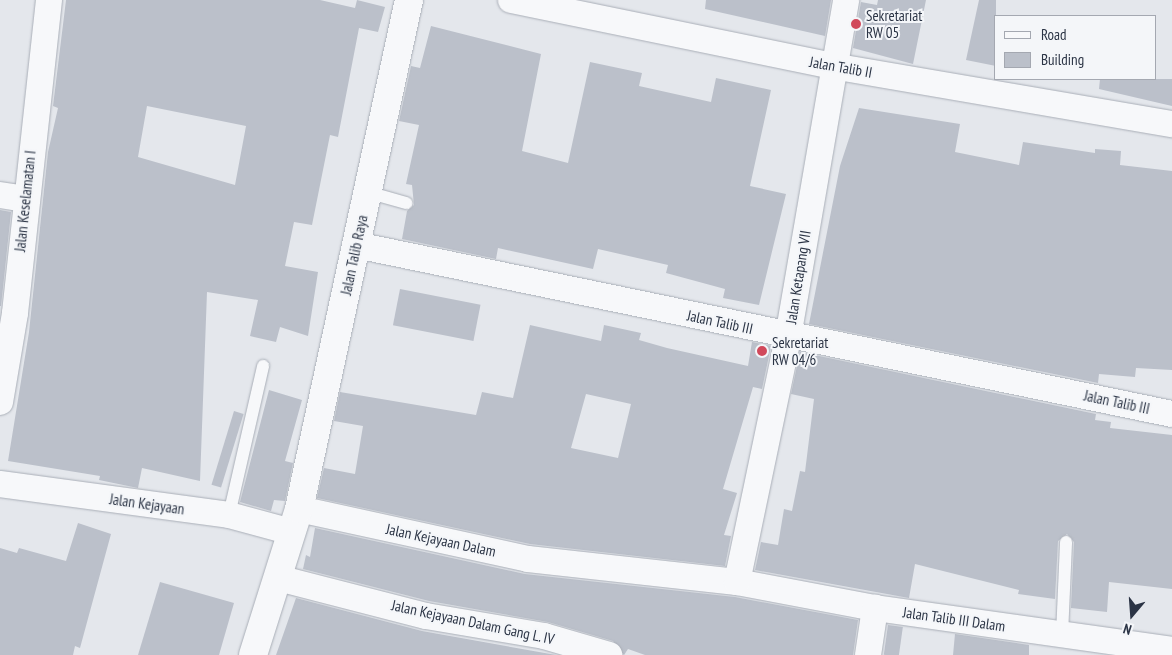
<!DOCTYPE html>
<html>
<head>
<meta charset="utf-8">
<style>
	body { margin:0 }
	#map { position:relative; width:1172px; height:655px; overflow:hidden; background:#e4e7ec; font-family:"PT Sans Narrow",sans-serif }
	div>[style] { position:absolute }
	.building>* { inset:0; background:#bbc0ca; transform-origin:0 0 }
	.roads { filter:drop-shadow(0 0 1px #a9aeb7) drop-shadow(0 0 1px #a9aeb7) }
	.service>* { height:12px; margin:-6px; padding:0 6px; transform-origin:6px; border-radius:6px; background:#f7f8fa }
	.minor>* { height:26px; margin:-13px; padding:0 13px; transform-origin:13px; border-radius:13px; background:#f7f8fa }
	.tertiary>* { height:28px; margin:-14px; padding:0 14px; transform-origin:14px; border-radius:14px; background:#f7f8fa }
	.dots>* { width:14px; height:14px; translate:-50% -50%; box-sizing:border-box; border:2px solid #f4f6f9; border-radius:50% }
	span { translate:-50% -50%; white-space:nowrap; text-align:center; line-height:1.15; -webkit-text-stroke:4px #f4f6f9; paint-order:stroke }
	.poi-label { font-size:15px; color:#2b3445 }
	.left { translate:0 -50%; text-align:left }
	.street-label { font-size:15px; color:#2b3445 }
	.legend { position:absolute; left:994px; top:15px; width:162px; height:65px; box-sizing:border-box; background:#f4f6f9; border:1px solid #a4a8b1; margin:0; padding:6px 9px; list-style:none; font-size:15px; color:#2b3445 }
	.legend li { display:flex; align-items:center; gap:10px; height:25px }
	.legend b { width:25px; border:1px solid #a4a8b1 }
	.north { position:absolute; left:1107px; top:590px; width:50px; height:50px; -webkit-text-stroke:4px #f4f6f9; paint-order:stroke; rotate:198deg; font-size:14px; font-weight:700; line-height:20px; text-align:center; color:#2b3445 }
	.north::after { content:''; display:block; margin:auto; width:18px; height:22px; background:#2b3445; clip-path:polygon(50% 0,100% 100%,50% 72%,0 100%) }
</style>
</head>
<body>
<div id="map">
	<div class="building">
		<i style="clip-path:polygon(evenodd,66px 0,320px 0,355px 8px,357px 0,385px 7px,378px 32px,359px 28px,338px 137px,330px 135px,312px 225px,294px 222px,285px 266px,318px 272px,308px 336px,280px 327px,276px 342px,250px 336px,258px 300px,207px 292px,200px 481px,142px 468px,138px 488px,99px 480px,100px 476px,8px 461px,29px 332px,48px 152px,58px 108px,53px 106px,66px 0,147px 106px,246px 126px,235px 185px,138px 157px,147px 106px)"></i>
		<i style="clip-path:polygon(706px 0,831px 0,825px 36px,705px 9px)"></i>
		<i style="clip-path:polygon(878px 0,926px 0,913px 64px,853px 48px,861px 2px,877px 5px)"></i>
		<i style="clip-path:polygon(979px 0,996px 0,996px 66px,966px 60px)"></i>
		<i style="clip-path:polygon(431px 26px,541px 54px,522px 151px,568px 163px,590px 62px,642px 73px,639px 86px,711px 102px,716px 78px,771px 90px,750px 186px,786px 194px,759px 305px,723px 298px,725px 289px,666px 273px,668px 265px,598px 249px,593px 269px,498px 248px,496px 259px,402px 239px,407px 211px,414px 205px,412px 185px,406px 184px,419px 125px,399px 121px,411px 66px,420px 68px)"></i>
		<i style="clip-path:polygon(1100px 79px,1172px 79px,1172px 106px,1099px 89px)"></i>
		<i style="clip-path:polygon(859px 108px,960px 124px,955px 152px,1019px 165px,1023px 142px,1095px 153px,1095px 149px,1121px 151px,1120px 165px,1172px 171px,1172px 370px,1136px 368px,1135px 377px,1099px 374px,1098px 383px,809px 324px,840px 166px)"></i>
		<i style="clip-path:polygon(0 210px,11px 212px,1px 306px,0 306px)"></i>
		<i style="left:400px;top:289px;width:82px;height:37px;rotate:11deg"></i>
		<i style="clip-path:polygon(evenodd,530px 325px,601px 341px,604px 325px,641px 333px,639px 340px,667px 348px,748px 366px,752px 342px,771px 346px,762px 389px,753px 387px,723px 489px,737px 493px,724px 535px,731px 536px,725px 566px,530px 544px,317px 498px,324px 468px,355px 474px,363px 426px,334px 421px,340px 392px,476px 415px,482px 392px,513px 398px,530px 325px,586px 394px,631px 404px,618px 458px,571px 448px,586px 394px)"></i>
		<i style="clip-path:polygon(800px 352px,1096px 414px,1095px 420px,1111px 422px,1110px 428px,1172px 435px,1172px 589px,1109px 582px,1107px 612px,1071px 608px,1074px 542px,1067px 534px,1058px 541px,1055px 599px,1018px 594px,1019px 590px,915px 564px,909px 598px,755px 570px,761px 542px,778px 545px,784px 509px,792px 511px,800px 471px,805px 472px,814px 399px,791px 394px)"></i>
		<i style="clip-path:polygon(269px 390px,302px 400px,285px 461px,293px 463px,285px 501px,274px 500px,271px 511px,240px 502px)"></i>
		<i style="left:234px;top:411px;width:10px;height:77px;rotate:17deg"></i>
		<i style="clip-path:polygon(78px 523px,111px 534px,80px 648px,75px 646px,73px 655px,0 655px,0 548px,17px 553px,19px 548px,66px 561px)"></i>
		<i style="clip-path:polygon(315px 528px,525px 574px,735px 597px,858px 620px,853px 655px,645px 655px,628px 649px,624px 655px,613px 641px,548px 622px,429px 601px,303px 569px,306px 555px,310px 557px)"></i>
		<i style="clip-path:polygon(160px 582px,234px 603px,219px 655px,138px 655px)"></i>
		<i style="clip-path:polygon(296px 598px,422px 631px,556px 655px,276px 655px)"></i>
		<i style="left:888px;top:625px;width:15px;height:30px;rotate:8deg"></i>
		<i style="clip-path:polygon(955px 634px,1029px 645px,1029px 655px,953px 655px)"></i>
	</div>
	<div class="roads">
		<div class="service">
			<i style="left:367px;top:192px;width:41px;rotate:15.8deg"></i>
			<i style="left:229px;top:515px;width:153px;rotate:-77.1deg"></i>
			<i style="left:1062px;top:635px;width:93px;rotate:-87.5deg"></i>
		</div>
		<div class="minor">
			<i style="left:511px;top:0;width:328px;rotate:11.6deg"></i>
			<i style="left:832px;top:66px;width:345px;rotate:9.7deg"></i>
			<i style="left:0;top:195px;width:25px;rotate:9deg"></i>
			<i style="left:356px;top:245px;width:833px;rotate:11.7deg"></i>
			<i style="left:0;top:402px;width:90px;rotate:-80.4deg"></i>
			<i style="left:15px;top:313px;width:315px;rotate:-83.8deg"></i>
			<i style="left:0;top:484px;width:231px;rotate:7.7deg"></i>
			<i style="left:229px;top:515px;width:65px;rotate:15.1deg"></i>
			<i style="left:299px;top:509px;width:234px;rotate:12.3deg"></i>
			<i style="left:528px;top:559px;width:210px;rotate:6.3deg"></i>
			<i style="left:737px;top:582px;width:140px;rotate:10.7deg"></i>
			<i style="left:875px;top:608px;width:300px;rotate:8deg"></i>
			<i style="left:278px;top:578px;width:153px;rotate:14.4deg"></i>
			<i style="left:426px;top:616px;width:120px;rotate:9.6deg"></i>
			<i style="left:544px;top:636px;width:68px;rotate:16.3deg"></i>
			<i style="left:737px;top:582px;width:250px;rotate:-78.2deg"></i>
			<i style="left:788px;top:337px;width:342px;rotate:-80.2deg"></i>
			<i style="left:868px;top:655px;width:48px;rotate:-81.5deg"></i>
		</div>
		<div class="tertiary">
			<i style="left:253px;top:655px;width:153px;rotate:-72.5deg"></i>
			<i style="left:299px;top:509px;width:521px;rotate:-77.81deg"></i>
		</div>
	</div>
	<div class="dots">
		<i style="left:856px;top:24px;background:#d1495b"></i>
		<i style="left:762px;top:351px;background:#d1495b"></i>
	</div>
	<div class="poi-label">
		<span class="left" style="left:866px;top:24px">Sekretariat<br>RW 05</span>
		<span class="left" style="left:772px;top:351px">Sekretariat<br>RW 04/6</span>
	</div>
	<div class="street-label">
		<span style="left:841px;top:67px;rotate:10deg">Jalan Talib II</span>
		<span style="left:25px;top:201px;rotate:-84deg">Jalan Keselamatan I</span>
		<span style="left:354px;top:255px;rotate:-78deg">Jalan Talib Raya</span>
		<span style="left:798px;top:277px;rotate:-81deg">Jalan Ketapang VII</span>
		<span style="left:720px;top:322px;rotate:12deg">Jalan Talib III</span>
		<span style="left:1117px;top:402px;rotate:12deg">Jalan Talib III</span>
		<span style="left:147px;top:504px;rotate:8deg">Jalan Kejayaan</span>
		<span style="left:441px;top:540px;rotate:12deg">Jalan Kejayaan Dalam</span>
		<span style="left:954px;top:619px;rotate:8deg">Jalan Talib III Dalam</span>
		<span style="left:473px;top:622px;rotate:12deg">Jalan Kejayaan Dalam Gang L. IV</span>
	</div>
	<ul class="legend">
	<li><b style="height:6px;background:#f7f8fa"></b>Road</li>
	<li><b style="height:14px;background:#bbc0ca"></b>Building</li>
	</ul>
	<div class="north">N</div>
</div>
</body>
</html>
